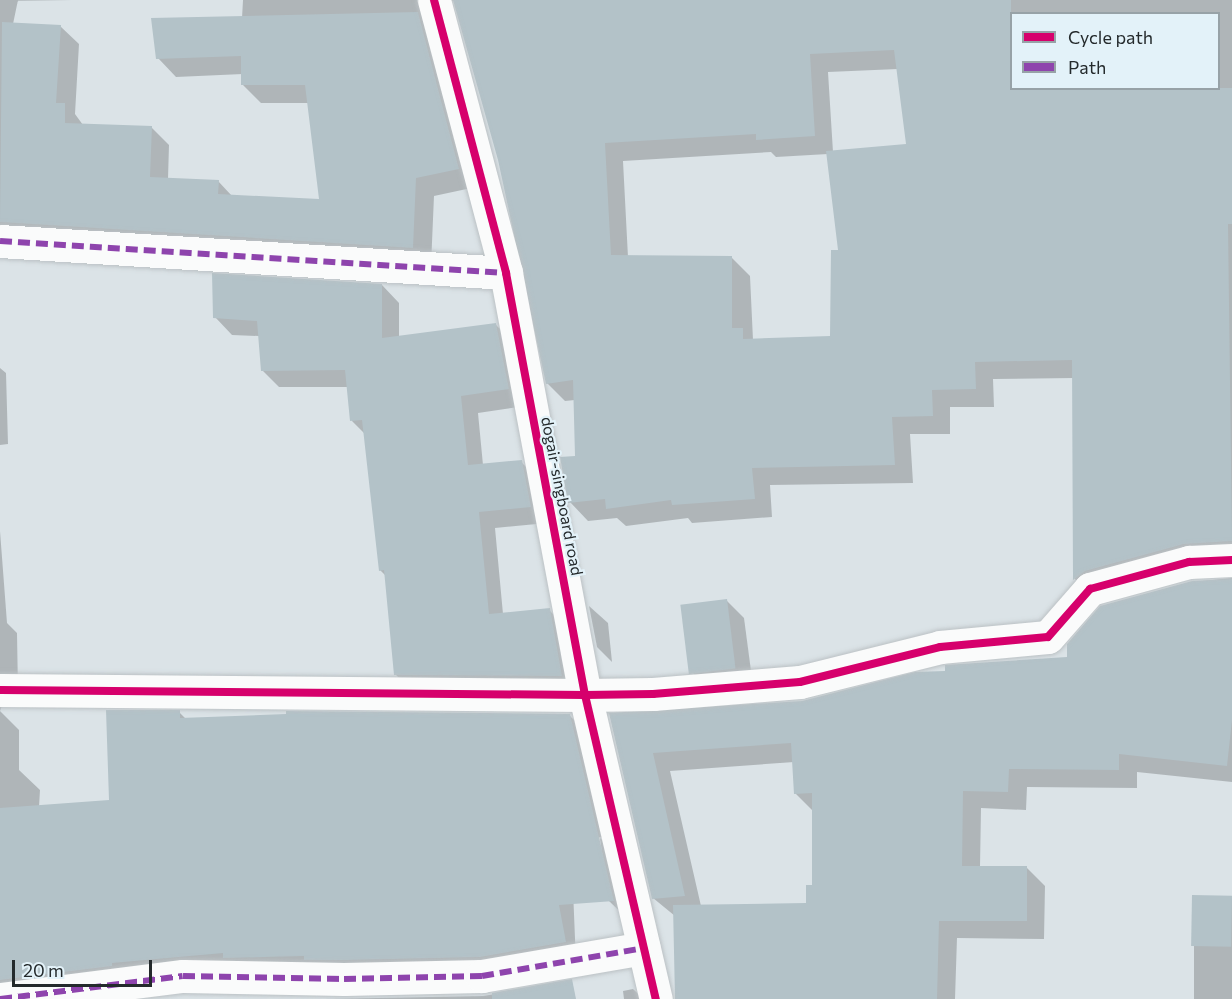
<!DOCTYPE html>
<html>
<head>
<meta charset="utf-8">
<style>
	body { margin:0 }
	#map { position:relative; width:1232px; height:999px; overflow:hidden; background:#dbe3e7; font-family:Commissioner,sans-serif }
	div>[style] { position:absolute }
	.shadow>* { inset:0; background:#0003; transform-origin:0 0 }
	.building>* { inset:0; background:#b3c2c8; transform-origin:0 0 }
	.roads { filter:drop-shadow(0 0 2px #bbc1c4) drop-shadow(0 0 2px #bbc1c4) }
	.street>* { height:33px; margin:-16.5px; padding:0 16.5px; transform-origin:16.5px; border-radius:16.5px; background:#fafbfb }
	.quiet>* { height:6px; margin-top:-3px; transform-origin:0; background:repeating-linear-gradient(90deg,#8e44ad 0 12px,transparent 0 18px) }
	.cycleway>* { height:8px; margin:-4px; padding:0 4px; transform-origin:4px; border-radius:4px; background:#d6006c }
	span { translate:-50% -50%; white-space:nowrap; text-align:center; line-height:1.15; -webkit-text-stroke:4.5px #e3f2f9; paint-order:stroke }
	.street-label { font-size:16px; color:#242a2c }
	.legend { position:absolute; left:1010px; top:12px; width:210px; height:78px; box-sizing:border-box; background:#e3f2f9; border:2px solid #97a2a7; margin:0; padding:8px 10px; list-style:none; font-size:18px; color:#242a2c }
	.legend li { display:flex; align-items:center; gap:12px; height:30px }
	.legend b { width:30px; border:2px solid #97a2a7 }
	.scale { position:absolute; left:12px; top:960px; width:140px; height:27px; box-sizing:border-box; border:3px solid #242a2c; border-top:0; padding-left:8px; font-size:18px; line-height:21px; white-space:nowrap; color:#242a2c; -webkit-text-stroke:4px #e3f2f9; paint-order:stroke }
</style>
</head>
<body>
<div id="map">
	<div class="shadow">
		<i style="clip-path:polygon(evenodd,0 0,18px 0,13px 24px,60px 26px,79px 44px,75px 114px,83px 125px,151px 127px,169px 145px,168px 179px,218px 181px,232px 196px,321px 200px,309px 103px,261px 103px,243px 85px,243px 74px,176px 77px,158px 58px,242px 18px,243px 0,1232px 0,1232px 560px,1092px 597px,1075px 579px,1074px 378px,993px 379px,994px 407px,950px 407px,950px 434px,910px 434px,913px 483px,770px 485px,772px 517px,692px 523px,688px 518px,626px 526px,617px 518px,588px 521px,570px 502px,576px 457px,575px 400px,565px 401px,547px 383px,500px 160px,455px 0,439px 4px,476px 187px,434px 196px,431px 266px,0 240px,0 0,1012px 14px,1218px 14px,1218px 88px,1012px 88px,1012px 14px,0 0,898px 69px,908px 145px,833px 152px,828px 72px,898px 69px,0 0,771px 152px,776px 157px,828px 154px,840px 251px,832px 337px,753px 340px,750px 276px,732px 258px,628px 257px,623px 161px,771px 152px)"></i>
		<i style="clip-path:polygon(382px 285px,399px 303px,399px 337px,496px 325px,513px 342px,525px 406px,478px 413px,483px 465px,521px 462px,539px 479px,547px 523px,495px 528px,503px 614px,549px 610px,566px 627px,579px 692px,413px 691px,395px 674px,386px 576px,380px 570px,366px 435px,352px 421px,348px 387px,279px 387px,262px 370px,259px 336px,232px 335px,215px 317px)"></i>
		<i style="clip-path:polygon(0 368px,6px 373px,8px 444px,0 445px,0 492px)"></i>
		<i style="clip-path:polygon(0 531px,7px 623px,17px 633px,18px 691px,4px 700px,0 711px,19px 730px,19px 770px,40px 790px,39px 807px,111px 802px,179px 712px,186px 719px,569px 715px,589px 735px,613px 836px,571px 840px,576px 963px,0 999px)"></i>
		<i style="clip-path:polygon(evenodd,1232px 578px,1232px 782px,1137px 772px,1137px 788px,1027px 787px,1026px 810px,981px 808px,980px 867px,1027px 868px,1045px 886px,1044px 939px,957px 938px,955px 999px,675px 999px,675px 916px,653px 898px,610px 715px,802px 702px,946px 673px,1068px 658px,1192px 582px,1232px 578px,794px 762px,795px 793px,813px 811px,813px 886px,807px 904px,701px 906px,670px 771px,794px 762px)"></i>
		<i style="clip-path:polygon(726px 600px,744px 618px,753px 686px,709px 689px,691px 671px)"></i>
		<i style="clip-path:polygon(589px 606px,608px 623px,612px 662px,597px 647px)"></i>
		<i style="clip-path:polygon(600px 838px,623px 861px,635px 926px,609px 901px)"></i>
		<i style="left:1194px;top:897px;width:38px;height:102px"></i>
		<i style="clip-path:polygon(557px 984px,573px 999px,324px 999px,483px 996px)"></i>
		<i style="clip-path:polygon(633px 989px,644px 999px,624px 999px,623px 991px)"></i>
	</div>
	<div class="building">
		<i style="clip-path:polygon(evenodd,453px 0,1011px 0,1011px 88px,1232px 88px,1232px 224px,1228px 224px,1232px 541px,1184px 544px,1085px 571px,1073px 580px,1072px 360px,975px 362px,976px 389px,932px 390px,933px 416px,892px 417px,895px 465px,752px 468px,755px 499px,672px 505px,671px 500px,606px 509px,605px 499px,568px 503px,560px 457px,575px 456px,573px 380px,546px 384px,498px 160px,453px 0,894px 50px,906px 144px,826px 151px,838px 250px,831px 250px,830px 336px,743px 339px,743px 328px,732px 328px,732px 256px,611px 255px,605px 143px,756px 134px,756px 140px,815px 136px,810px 54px,894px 50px)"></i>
		<i style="clip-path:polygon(418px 12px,459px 169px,416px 178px,413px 248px,0 222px,2px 22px,61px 25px,56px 103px,65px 103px,65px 123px,152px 126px,150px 177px,219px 180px,218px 194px,319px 199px,305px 85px,241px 85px,241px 56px,156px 59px,151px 18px)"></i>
		<i style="clip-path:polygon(212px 273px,382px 284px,382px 338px,496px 323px,509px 389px,461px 396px,468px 465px,522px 460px,531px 507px,479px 512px,489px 614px,550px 608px,562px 676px,394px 675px,384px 570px,379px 571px,362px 420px,350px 421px,345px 370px,261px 371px,257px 321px,213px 318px)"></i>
		<i style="clip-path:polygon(1232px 579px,1232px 720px,1227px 766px,1119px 754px,1119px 770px,1009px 769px,1008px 792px,963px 791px,962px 866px,1027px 866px,1027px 921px,939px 921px,937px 999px,675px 999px,673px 905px,806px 903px,806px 885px,812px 885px,812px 793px,794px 794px,791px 743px,653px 753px,685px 896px,652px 899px,609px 713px,802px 701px,915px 672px,945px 671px,945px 665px,1067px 657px,1067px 644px,1100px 606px,1192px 581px)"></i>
		<i style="left:727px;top:599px;width:70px;height:47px;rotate:83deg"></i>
		<i style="clip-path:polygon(106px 710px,180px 710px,180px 718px,286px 714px,286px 711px,570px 714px,614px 901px,559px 905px,566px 942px,480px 957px,344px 960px,304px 960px,304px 956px,223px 958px,223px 953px,112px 963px,112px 966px,0 980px,0 808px,109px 800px)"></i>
		<i style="left:1192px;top:895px;width:40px;height:51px;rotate:1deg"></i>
		<i style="clip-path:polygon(572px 979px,576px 999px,492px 999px,492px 993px)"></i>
	</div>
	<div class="roads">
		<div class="street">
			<i style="left:434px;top:0;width:282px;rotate:75.2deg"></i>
			<i style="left:506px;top:273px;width:429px;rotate:79.4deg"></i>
			<i style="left:585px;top:695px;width:312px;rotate:76.9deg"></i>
			<i style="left:0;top:241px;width:507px;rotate:3.62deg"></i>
			<i style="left:0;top:690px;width:585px;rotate:0.49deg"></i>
			<i style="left:585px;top:695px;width:68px;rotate:-0.8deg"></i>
			<i style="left:653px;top:694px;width:147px;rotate:-4.7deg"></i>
			<i style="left:800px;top:682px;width:144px;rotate:-14deg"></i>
			<i style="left:940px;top:647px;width:108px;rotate:-5.3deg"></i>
			<i style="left:1048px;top:637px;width:64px;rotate:-48.8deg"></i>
			<i style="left:1090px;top:589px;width:103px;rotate:-15.3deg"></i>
			<i style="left:1189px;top:562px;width:43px;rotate:-2.7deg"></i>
			<i style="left:0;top:999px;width:184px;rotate:-7.2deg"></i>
			<i style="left:183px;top:976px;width:161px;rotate:1.1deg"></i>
			<i style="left:344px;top:979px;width:138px;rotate:-1.2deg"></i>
			<i style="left:482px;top:976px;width:164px;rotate:-9.8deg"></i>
		</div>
	</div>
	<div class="quiet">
		<i style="left:0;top:241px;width:507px;rotate:3.62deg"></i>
		<i style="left:0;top:999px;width:184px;rotate:-7.2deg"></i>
		<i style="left:183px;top:976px;width:161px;rotate:1.1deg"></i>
		<i style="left:344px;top:979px;width:138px;rotate:-1.2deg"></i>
		<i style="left:482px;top:976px;width:164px;rotate:-9.8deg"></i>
	</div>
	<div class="cycleway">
		<i style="left:434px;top:0;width:282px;rotate:75.2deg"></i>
		<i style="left:506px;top:273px;width:429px;rotate:79.4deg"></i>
		<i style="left:585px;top:695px;width:312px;rotate:76.9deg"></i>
		<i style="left:0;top:690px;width:585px;rotate:0.49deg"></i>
		<i style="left:585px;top:695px;width:68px;rotate:-0.8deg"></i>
		<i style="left:653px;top:694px;width:147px;rotate:-4.7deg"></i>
		<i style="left:800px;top:682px;width:144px;rotate:-14deg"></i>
		<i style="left:940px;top:647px;width:108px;rotate:-5.3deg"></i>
		<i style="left:1048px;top:637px;width:64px;rotate:-48.8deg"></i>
		<i style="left:1090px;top:589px;width:103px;rotate:-15.3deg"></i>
		<i style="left:1189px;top:562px;width:43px;rotate:-2.7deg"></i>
	</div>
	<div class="street-label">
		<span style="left:562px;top:496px;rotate:79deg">dogair-singboard road</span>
	</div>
	<ul class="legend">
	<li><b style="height:8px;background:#d6006c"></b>Cycle path</li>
	<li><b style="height:8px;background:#8e44ad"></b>Path</li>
	</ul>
	<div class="scale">20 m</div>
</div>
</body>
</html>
